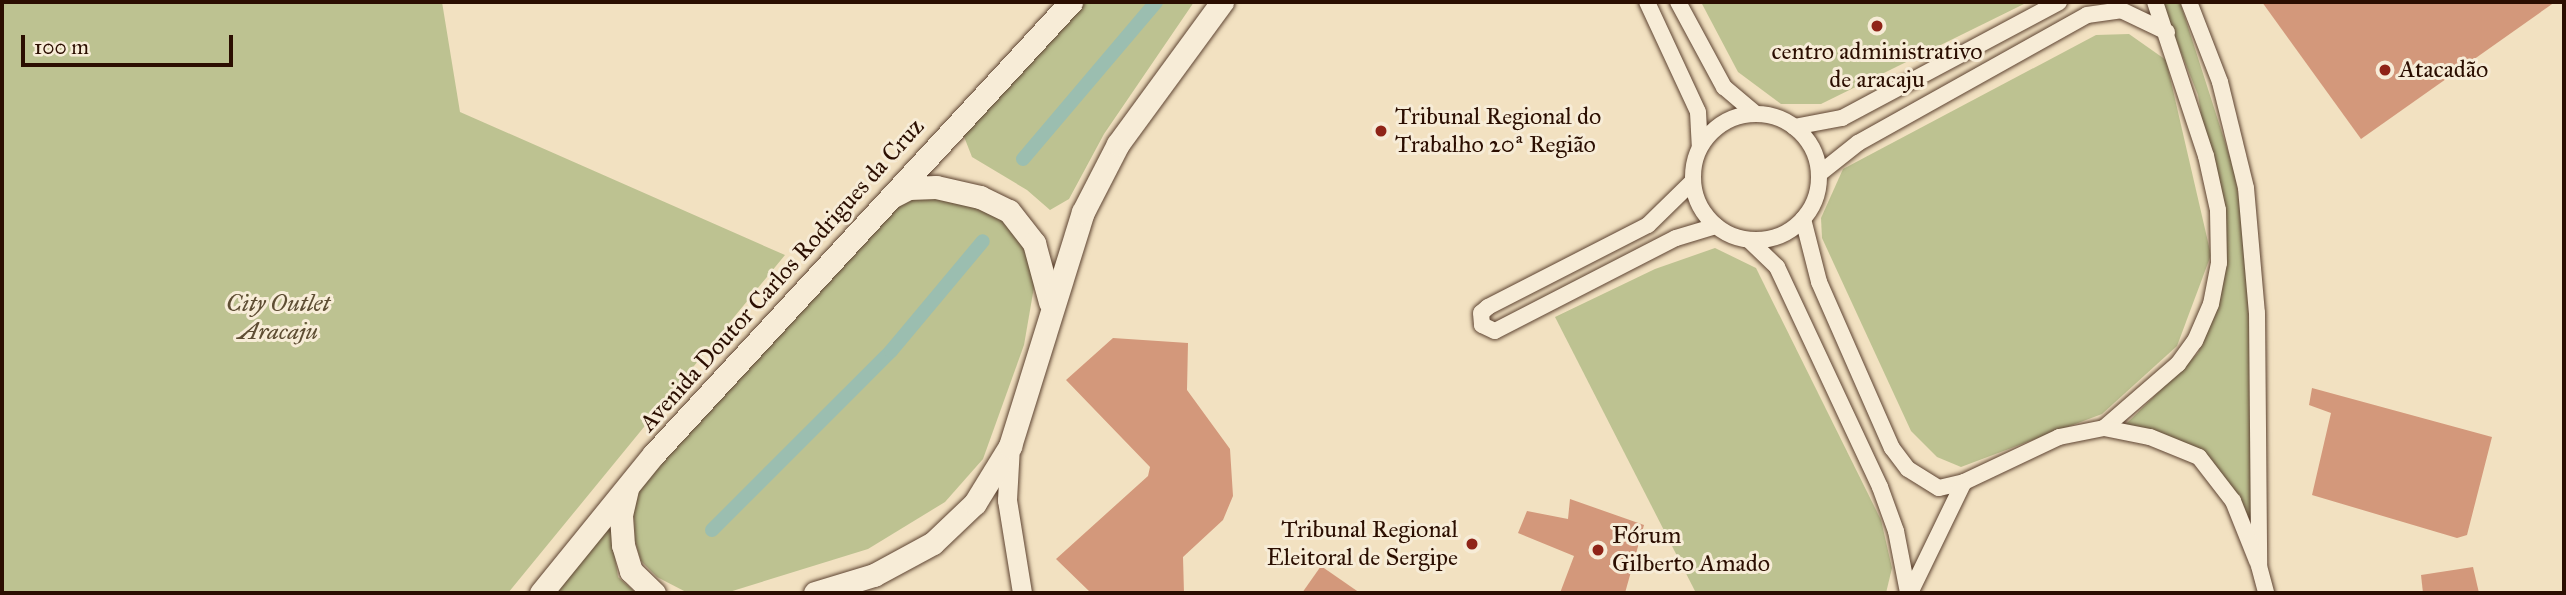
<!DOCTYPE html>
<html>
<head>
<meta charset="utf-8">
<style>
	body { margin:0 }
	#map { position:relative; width:2566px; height:595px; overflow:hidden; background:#f2e1c1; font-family:"IM FELL Great Primer",serif }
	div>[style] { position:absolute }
	.green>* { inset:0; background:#bdc291 }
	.canal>* { height:14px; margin:-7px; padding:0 7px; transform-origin:7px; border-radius:7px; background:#9bbeb0 }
	.building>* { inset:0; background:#d3987b }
	.roads { filter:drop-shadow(0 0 2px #5d4331) drop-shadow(0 0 2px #5d4331) }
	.minor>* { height:16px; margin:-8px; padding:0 8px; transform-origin:8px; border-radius:8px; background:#f7ecd7 }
	.minor>.ring { margin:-8px; padding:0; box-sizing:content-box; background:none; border:16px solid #f7ecd7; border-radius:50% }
	.tertiary>* { height:19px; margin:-9.5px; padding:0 9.5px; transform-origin:9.5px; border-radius:9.5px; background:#f7ecd7 }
	.secondary>* { height:23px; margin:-11.5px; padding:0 11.5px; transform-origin:11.5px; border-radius:11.5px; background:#f7ecd7 }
	.dots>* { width:19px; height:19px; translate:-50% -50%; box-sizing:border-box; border:4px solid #f7ecd7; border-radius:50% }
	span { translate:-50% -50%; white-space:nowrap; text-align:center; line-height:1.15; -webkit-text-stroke:6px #f7ecd7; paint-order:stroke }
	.poi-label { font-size:24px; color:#2b0e01 }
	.left { translate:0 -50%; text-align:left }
	.right { translate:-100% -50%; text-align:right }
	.street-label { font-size:24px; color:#2b0e01 }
	.park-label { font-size:24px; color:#5e4d33; font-style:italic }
	.frame { position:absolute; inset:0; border:4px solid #2b0e01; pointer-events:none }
	.scale { position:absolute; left:21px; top:35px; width:212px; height:32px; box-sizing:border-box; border:4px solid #2b0e01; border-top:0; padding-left:9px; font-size:21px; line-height:24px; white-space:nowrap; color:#2b0e01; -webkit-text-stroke:5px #f7ecd7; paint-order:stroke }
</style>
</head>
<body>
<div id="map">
	<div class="green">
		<i style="clip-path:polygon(2px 2px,442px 2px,460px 112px,785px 255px,508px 593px,2px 593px)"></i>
		<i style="clip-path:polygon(1084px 2px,1194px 2px,1104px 134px,1069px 199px,1050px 210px,1027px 190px,972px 157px,963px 134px)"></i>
		<i style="clip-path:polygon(1701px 2px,2028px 2px,1821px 104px,1781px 104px,1738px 72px)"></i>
		<i style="clip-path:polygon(2161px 2px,2180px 2px,2235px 173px,2247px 257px,2255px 531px,2223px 476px,2123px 427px,2198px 353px,2219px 305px,2224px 258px,2198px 95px)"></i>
		<i style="clip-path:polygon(2129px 34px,2166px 60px,2211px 255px,2177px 346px,2102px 414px,1961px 467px,1937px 457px,1911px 431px,1822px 238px,1821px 218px,1843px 169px,2096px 35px)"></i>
		<i style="clip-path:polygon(952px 187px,1001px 203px,1038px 264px,1024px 345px,983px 459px,945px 502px,868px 549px,726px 593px,688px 593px,657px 577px,641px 561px,635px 541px,633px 492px,892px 197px)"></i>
		<i style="clip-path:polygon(1715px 248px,1756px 268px,1881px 520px,1892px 568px,1886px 593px,1696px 593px,1555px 317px,1655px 269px)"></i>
		<i style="clip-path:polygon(610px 525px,618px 577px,636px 593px,553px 593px)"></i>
	</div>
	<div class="canal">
		<i style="left:1023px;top:159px;width:206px;rotate:-49.7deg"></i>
		<i style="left:712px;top:530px;width:253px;rotate:-45deg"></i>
		<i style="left:891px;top:351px;width:143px;rotate:-50.1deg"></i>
	</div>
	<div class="building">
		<i style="clip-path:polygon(2262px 2px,2555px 2px,2361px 139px)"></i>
		<i style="clip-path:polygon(1113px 338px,1188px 343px,1187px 390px,1230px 449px,1233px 496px,1223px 520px,1183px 557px,1184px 593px,1091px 593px,1056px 559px,1148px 476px,1150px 467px,1066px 380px)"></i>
		<i style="clip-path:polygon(2312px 388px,2492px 437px,2467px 535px,2457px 538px,2312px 495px,2331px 413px,2309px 405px)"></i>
		<i style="clip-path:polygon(1570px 499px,1644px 525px,1625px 593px,1560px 593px,1574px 556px,1518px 533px,1527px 511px,1568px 519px)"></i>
		<i style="clip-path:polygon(1321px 566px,1360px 593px,1302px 593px)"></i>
		<i style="clip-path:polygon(2473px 567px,2479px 593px,2423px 593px,2421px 575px)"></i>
	</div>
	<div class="roads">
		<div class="minor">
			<i style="left:1647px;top:2px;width:121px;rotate:65.1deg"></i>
			<i style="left:1698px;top:112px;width:35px;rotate:87deg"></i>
			<i style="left:1678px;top:2px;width:97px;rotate:61.6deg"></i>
			<i style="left:1724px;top:87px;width:42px;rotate:40.2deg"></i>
			<i style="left:2189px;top:2px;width:86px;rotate:68.8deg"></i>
			<i style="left:2220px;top:82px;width:109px;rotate:76.2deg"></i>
			<i style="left:2246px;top:188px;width:125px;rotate:85deg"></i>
			<i style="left:2257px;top:313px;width:253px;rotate:89.5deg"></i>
			<i style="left:2259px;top:566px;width:28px;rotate:75deg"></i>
			<i class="ring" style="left:1693px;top:114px;width:110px;height:110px"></i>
			<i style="left:1794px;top:127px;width:49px;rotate:-10.6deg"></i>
			<i style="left:1842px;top:118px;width:246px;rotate:-28.1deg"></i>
			<i style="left:1819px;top:174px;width:50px;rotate:-38.5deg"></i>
			<i style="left:1858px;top:143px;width:262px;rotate:-29.2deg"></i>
			<i style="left:2087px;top:15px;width:34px;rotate:-8deg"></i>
			<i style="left:2121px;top:10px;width:51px;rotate:25.6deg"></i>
			<i style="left:1693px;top:181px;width:63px;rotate:135.6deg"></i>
			<i style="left:1648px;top:225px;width:180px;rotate:152.9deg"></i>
			<i style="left:1488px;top:307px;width:9px;rotate:139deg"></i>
			<i style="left:1481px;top:313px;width:12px;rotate:85deg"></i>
			<i style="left:1482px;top:325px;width:14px;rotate:25deg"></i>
			<i style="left:1495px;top:331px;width:203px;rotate:-27.2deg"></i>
			<i style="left:1676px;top:238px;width:42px;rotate:-16.7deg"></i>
			<i style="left:1803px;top:219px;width:65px;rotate:75.7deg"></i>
			<i style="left:1819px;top:282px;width:181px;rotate:66.3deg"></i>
			<i style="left:1892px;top:448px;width:26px;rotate:53deg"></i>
			<i style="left:1908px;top:469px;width:36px;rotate:32deg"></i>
			<i style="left:1939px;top:488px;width:26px;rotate:-13deg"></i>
			<i style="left:1749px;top:240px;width:39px;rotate:44deg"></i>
			<i style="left:1777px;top:267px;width:243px;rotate:64.9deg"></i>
			<i style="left:1880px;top:487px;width:47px;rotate:70deg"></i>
			<i style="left:1896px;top:531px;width:63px;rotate:79deg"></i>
			<i style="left:2104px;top:428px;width:98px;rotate:-40.9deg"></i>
			<i style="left:2178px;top:364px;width:29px;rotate:-54deg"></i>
			<i style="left:2195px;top:341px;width:40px;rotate:-66.6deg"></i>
			<i style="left:2211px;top:304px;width:42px;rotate:-79deg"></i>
			<i style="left:2219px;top:263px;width:53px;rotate:-91.1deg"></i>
			<i style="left:2218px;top:210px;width:55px;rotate:-102.5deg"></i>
			<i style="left:2206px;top:156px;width:162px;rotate:-108.3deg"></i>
			<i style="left:1910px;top:593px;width:123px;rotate:-64.1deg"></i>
			<i style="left:1964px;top:482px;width:105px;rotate:-25.3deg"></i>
			<i style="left:2059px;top:437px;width:46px;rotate:-11.3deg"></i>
			<i style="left:2104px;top:428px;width:47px;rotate:11.1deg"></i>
			<i style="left:2150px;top:437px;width:53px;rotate:22.2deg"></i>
			<i style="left:2199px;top:457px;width:56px;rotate:52.3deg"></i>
			<i style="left:2233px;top:501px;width:65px;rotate:68.2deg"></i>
		</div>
		<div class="tertiary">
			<i style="left:1010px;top:446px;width:54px;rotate:93.2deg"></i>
			<i style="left:1007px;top:500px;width:94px;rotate:80.8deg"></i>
		</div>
		<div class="secondary">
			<i style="left:893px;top:196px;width:18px;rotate:-27deg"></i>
			<i style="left:909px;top:188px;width:27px;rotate:-2deg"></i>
			<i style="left:936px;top:187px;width:45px;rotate:12.8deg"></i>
			<i style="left:980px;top:197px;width:32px;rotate:26deg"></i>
			<i style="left:1009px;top:211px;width:41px;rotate:52deg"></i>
			<i style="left:1034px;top:243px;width:61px;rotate:74.8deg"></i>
			<i style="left:627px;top:489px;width:28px;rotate:103deg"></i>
			<i style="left:621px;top:516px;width:29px;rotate:86deg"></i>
			<i style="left:623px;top:545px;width:27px;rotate:73deg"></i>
			<i style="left:631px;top:571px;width:32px;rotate:44deg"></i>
			<i style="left:541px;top:593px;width:179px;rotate:-50.9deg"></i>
			<i style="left:654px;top:454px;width:615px;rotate:-47.31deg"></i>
			<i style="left:815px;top:593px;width:62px;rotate:-17deg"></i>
			<i style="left:874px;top:575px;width:67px;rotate:-28.5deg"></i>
			<i style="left:933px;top:543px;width:58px;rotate:-43.6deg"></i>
			<i style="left:975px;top:503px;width:67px;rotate:-58.4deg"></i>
			<i style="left:1010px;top:446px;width:245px;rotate:-72.7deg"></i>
			<i style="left:1083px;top:212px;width:76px;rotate:-62.8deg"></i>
			<i style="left:1118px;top:144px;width:176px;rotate:-53.8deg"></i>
		</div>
	</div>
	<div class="dots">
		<i style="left:1877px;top:26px;background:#8f2418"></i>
		<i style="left:2385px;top:70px;background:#8f2418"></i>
		<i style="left:1381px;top:131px;background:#8f2418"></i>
		<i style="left:1472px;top:544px;background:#8f2418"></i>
		<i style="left:1598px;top:550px;background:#8f2418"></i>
	</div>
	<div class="poi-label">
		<span style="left:1877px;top:66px">centro administrativo<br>de aracaju</span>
		<span class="left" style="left:2399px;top:70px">Atacadão</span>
		<span class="left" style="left:1395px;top:131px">Tribunal Regional do<br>Trabalho 20ª Região</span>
		<span class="right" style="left:1458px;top:544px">Tribunal Regional<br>Eleitoral de Sergipe</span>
		<span class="left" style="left:1612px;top:550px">Fórum<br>Gilberto Amado</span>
	</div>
	<div class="street-label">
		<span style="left:782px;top:275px;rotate:-48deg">Avenida Doutor Carlos Rodrigues da Cruz</span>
	</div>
	<div class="park-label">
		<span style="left:278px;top:318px">City Outlet<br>Aracaju</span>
	</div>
	<div class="frame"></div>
	<div class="scale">100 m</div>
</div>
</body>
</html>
